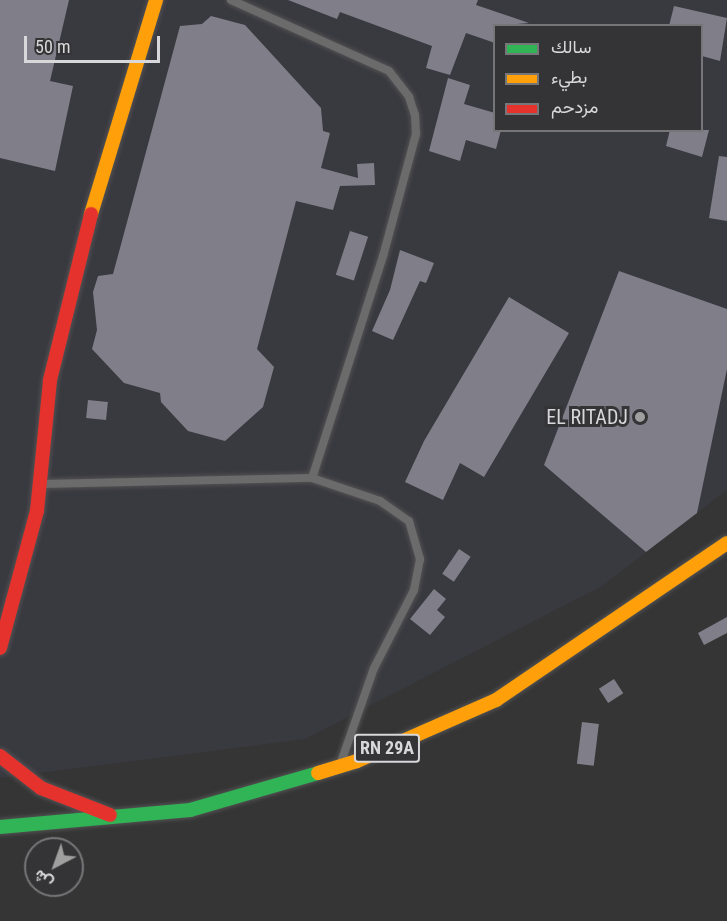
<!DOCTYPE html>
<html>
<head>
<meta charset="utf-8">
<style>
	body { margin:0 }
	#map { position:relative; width:727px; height:921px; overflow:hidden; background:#353535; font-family:"Roboto Condensed",Vazirmatn,sans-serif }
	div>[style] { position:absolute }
	.built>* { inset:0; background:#393940 }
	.building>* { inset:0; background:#807f89; transform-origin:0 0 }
	.roads { filter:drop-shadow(0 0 2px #525253) drop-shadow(0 0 2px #525253) }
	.lane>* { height:8px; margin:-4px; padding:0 4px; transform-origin:4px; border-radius:4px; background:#6b6b6b }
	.fast>* { height:14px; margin:-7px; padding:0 7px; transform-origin:7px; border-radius:7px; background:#30b455 }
	.slow>* { height:14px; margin:-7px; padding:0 7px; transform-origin:7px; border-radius:7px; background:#ff9f0a }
	.jam>* { height:14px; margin:-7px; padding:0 7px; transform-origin:7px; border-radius:7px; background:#e5322d }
	.dots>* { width:16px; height:16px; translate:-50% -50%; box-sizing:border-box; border:3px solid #343436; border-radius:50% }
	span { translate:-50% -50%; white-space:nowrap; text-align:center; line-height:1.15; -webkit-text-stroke:6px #343436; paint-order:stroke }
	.shield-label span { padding:2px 4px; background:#343436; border:2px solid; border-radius:4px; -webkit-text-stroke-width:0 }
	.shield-label { font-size:18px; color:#d8d8da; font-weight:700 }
	.poi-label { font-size:20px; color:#d8d8da }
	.right { translate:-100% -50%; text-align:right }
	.legend { position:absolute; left:493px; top:24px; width:210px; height:108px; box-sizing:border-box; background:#343436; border:2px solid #767678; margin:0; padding:8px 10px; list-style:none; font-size:18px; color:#d8d8da }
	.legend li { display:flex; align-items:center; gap:12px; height:30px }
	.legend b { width:30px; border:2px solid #767678 }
	.north { position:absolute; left:24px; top:837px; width:60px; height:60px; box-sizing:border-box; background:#343436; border:2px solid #767678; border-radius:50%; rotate:221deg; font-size:16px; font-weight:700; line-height:24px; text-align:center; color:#d8d8da }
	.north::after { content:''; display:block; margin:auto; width:21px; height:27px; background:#9f9fa0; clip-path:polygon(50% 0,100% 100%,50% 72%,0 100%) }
	.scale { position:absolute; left:24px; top:36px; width:136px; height:27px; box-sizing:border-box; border:3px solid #d8d8da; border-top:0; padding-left:8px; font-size:18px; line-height:21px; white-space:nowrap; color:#d8d8da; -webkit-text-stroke:4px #343436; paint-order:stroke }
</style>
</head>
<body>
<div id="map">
	<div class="built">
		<i style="clip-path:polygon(evenodd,0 0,727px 0,727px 490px,602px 586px,305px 739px,0 778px,0 0,494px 26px,702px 26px,702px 130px,494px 130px,494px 26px)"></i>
	</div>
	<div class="building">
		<i style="clip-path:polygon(0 0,69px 0,50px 81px,73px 86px,55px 171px,0 158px)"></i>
		<i style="clip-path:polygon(288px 0,478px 0,476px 5px,529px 23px,495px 26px,495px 43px,466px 33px,450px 75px,426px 68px,432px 46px,340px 12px,337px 19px)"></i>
		<i style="clip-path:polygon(674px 6px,727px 18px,720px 61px,702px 56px,702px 26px,669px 26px)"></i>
		<i style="clip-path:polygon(211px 16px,245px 25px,321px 108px,323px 131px,330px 133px,321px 168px,358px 178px,357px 164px,374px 163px,375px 185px,340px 186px,333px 210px,296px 201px,257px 349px,274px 367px,263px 407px,225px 441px,188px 431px,161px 402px,160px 393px,124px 383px,92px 349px,97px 330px,93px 292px,98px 276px,113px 274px,180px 26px,202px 24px)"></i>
		<i style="clip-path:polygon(448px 78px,470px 85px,464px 104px,495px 113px,495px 130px,501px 130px,496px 149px,466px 140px,460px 161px,429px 151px)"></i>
		<i style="clip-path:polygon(670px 130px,709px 130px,702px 157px,666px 146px)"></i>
		<i style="clip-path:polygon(719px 156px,727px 157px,727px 221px,709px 218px)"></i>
		<i style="left:350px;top:231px;width:19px;height:46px;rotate:18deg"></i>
		<i style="clip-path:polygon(400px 250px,434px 263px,426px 283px,420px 281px,393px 340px,372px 331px,390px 290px)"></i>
		<i style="clip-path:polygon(619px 271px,727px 309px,727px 369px,697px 513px,646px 552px,544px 465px)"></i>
		<i style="clip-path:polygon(509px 297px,569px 333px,484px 477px,460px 463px,443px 500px,405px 482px,424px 441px)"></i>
		<i style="left:88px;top:400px;width:20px;height:18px;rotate:6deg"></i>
		<i style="left:459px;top:549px;width:14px;height:30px;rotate:34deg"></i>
		<i style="clip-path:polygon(434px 589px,446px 599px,437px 610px,445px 617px,430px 635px,410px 619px)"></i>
		<i style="clip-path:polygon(727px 617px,727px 633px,704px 645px,698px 633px)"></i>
		<i style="left:614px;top:679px;width:17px;height:18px;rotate:57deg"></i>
		<i style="left:582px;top:722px;width:17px;height:42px;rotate:7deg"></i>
	</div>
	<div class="roads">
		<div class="lane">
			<i style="left:231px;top:0;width:173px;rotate:24.2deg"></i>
			<i style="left:389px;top:71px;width:33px;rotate:52deg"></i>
			<i style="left:409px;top:97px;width:19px;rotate:72deg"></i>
			<i style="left:415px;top:115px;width:19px;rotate:87deg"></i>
			<i style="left:416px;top:134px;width:126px;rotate:105.1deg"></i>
			<i style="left:383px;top:256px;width:233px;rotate:107.7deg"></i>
			<i style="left:42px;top:484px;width:270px;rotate:-1.3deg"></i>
			<i style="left:312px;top:478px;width:72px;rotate:18.7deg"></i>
			<i style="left:380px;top:501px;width:35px;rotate:35deg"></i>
			<i style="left:409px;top:521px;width:40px;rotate:74deg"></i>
			<i style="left:420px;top:559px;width:32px;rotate:101deg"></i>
			<i style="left:414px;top:590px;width:88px;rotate:117.1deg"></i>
			<i style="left:374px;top:668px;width:100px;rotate:109.3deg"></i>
		</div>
		<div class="fast">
			<i style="left:0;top:827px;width:191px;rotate:-5.1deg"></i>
			<i style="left:190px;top:810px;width:133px;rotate:-16.1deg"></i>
		</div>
		<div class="slow">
			<i style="left:91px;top:214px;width:224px;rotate:-73.1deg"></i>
			<i style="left:318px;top:773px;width:41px;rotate:-17.1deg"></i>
			<i style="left:357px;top:761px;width:152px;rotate:-23.7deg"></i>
			<i style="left:496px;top:700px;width:279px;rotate:-34.2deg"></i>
		</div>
		<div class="jam">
			<i style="left:0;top:648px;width:142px;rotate:-74.9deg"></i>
			<i style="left:37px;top:511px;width:132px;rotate:-84.3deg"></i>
			<i style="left:50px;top:380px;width:171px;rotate:-76.1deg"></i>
			<i style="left:0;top:756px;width:52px;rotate:38deg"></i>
			<i style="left:41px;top:788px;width:74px;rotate:21.4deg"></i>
		</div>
	</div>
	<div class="dots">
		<i style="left:640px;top:417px;background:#9f9fa0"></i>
	</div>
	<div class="shield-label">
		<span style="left:387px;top:748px">RN 29A</span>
	</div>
	<div class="poi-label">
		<span class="right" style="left:628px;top:417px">EL RITADJ</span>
	</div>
	<ul class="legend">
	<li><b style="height:8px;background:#30b455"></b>سالك</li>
	<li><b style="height:8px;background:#ff9f0a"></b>بطيء</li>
	<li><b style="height:8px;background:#e5322d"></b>مزدحم</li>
	</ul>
	<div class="north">ش</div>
	<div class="scale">50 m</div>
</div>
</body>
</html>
